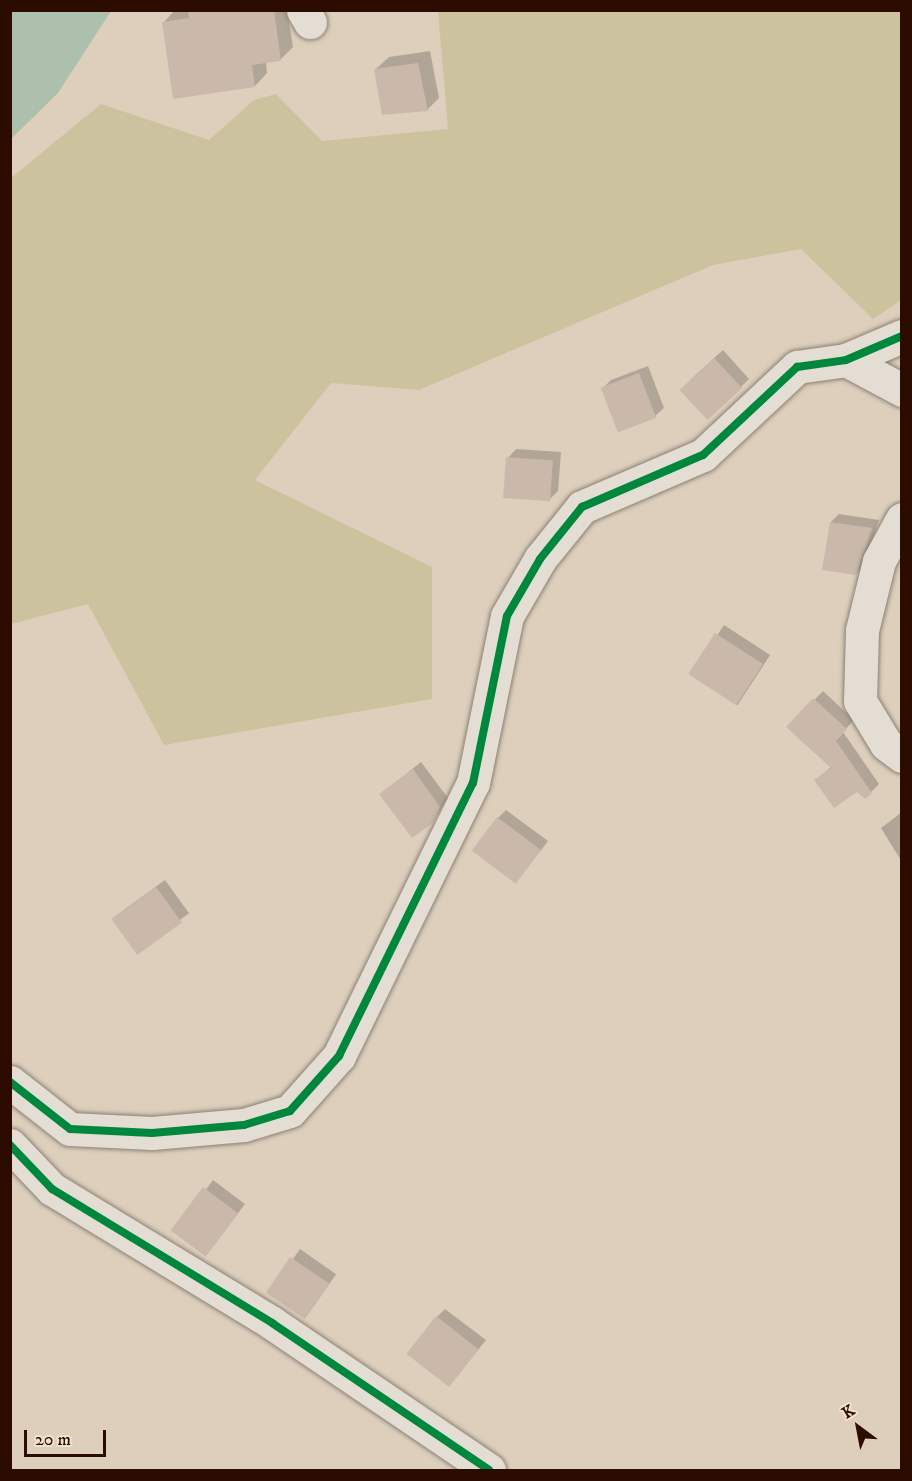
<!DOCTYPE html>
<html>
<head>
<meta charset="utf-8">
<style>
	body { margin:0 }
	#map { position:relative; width:912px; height:1481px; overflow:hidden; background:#ddcfbc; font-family:"IM FELL DW Pica",serif }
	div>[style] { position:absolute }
	.green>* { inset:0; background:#ccc39e }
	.water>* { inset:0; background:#adbfad }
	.shadow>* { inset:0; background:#0003; transform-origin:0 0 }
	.building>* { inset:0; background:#cab9ab; transform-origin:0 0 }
	.roads { filter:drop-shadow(0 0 2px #8d8176) drop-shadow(0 0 2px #8d8176) }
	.minor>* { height:33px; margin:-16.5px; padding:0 16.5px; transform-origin:16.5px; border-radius:16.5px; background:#e4ddd3 }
	.cycleway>* { height:8px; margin:-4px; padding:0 4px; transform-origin:4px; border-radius:4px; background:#00873e }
	span { translate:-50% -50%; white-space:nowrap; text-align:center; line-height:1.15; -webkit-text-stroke:4.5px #f1e2cb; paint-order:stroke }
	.frame { position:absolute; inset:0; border:12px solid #2c0c00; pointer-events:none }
	.north { position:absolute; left:828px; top:1397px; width:60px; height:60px; -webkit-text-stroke:4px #f1e2cb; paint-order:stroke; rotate:328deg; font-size:16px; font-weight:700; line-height:24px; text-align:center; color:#2c0c00 }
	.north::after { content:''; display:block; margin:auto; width:21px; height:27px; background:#2c0c00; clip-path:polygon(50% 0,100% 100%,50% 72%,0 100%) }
	.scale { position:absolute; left:24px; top:1430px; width:82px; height:27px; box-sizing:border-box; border:3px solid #2c0c00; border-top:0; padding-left:8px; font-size:18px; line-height:21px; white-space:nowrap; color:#2c0c00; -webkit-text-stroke:4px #f1e2cb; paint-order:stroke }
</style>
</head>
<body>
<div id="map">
	<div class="green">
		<i style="clip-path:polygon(438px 11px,901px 11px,901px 300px,873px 319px,801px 249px,713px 265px,419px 390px,331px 383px,255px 480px,432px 567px,432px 699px,164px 745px,88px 604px,11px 624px,11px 178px,101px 104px,209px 140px,254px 100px,276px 94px,322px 141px,448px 129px)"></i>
	</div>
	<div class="water">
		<i style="clip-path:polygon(11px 10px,111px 11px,58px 93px,11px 139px)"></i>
	</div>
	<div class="shadow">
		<i style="clip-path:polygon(175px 10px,287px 10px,293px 47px,280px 60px,266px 62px,267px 73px,255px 86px,164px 22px)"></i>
		<i style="clip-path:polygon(430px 51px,439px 98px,427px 110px,376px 69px,389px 57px)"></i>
		<i style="clip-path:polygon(723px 350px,749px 379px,741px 387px,689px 381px)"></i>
		<i style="clip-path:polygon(648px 366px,664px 408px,655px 416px,603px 388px,611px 380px)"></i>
		<i style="clip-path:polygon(516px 449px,561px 452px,558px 491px,550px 499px,508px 458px)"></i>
		<i style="clip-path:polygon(839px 514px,879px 520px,864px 565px,856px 574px,831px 522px)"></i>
		<i style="left:724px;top:625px;width:55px;height:60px;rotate:33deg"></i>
		<i style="clip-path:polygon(823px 691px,854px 720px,843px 732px,879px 784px,871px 792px,816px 780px,831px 767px,788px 727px)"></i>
		<i style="clip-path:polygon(421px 762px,448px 798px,432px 822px,381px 794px)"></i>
		<i style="clip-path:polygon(506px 810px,548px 841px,516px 882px,498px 818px)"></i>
		<i style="clip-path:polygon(902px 812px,902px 862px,881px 828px)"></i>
		<i style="left:165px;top:880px;width:41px;height:65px;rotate:54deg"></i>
		<i style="left:213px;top:1180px;width:40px;height:65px;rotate:37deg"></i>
		<i style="left:300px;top:1249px;width:44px;height:54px;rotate:35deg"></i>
		<i style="clip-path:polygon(445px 1309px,486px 1340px,450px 1385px,437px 1317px)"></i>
	</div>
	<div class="building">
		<i style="clip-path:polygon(188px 10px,274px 10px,281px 61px,252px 65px,255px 87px,173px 99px,162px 22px,189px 18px)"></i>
		<i style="clip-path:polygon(418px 63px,428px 111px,382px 115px,374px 69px)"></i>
		<i style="left:714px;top:358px;width:41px;height:47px;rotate:47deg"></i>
		<i style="left:639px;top:373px;width:48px;height:41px;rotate:69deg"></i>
		<i style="left:506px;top:457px;width:47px;height:41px;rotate:4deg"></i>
		<i style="clip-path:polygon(830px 522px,872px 528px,856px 575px,822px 570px)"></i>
		<i style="left:715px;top:633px;width:57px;height:49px;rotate:33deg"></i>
		<i style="clip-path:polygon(813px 698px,847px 729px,836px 741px,872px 793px,865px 799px,857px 792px,834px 808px,814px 780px,831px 768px,786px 727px)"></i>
		<i style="clip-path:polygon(413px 769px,440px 807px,433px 823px,412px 838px,379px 794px)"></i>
		<i style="left:497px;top:817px;width:55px;height:42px;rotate:37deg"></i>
		<i style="left:156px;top:887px;width:44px;height:55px;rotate:54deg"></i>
		<i style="left:203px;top:1187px;width:44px;height:54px;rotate:37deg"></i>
		<i style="left:290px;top:1257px;width:47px;height:43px;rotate:34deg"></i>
		<i style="left:436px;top:1316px;width:54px;height:48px;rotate:38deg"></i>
	</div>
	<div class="roads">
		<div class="minor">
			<i style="left:303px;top:10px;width:14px;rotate:60deg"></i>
			<i style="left:846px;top:360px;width:64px;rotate:28.2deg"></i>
			<i style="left:902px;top:519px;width:48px;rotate:118.7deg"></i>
			<i style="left:879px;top:561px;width:71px;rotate:103.8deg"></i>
			<i style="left:862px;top:630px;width:71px;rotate:91.6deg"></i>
			<i style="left:860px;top:701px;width:50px;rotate:58.8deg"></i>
			<i style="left:886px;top:744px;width:20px;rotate:37deg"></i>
			<i style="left:10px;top:1082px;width:76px;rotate:38.1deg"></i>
			<i style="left:70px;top:1129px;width:82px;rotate:2.8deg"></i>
			<i style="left:152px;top:1133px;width:92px;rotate:-5deg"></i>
			<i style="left:244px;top:1125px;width:48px;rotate:-16.9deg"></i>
			<i style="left:290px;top:1111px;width:74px;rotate:-48.3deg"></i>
			<i style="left:339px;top:1056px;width:304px;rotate:-63.9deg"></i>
			<i style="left:473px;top:783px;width:170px;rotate:-78.5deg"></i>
			<i style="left:507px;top:616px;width:66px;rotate:-59.9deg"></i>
			<i style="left:540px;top:559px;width:67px;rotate:-51.1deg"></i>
			<i style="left:582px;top:507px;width:132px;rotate:-23.3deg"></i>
			<i style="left:703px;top:455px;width:129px;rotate:-43.1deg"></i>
			<i style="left:797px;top:367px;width:49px;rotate:-8.1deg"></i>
			<i style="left:846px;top:360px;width:61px;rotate:-23.2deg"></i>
			<i style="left:10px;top:1145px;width:61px;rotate:46.3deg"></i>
			<i style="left:52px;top:1189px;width:258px;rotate:31.3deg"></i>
			<i style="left:272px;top:1323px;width:262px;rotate:34.1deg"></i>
		</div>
	</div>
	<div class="cycleway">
		<i style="left:10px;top:1082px;width:76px;rotate:38.1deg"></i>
		<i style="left:70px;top:1129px;width:82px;rotate:2.8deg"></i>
		<i style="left:152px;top:1133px;width:92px;rotate:-5deg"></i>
		<i style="left:244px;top:1125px;width:48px;rotate:-16.9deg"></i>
		<i style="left:290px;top:1111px;width:74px;rotate:-48.3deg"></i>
		<i style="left:339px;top:1056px;width:304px;rotate:-63.9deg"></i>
		<i style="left:473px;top:783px;width:170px;rotate:-78.5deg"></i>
		<i style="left:507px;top:616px;width:66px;rotate:-59.9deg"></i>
		<i style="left:540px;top:559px;width:67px;rotate:-51.1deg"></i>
		<i style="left:582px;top:507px;width:132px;rotate:-23.3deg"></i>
		<i style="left:703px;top:455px;width:129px;rotate:-43.1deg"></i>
		<i style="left:797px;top:367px;width:49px;rotate:-8.1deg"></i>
		<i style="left:846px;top:360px;width:61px;rotate:-23.2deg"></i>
		<i style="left:10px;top:1145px;width:61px;rotate:46.3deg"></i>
		<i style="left:52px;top:1189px;width:258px;rotate:31.3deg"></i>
		<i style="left:272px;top:1323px;width:262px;rotate:34.1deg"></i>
	</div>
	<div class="frame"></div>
	<div class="north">K</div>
	<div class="scale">20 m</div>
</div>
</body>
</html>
